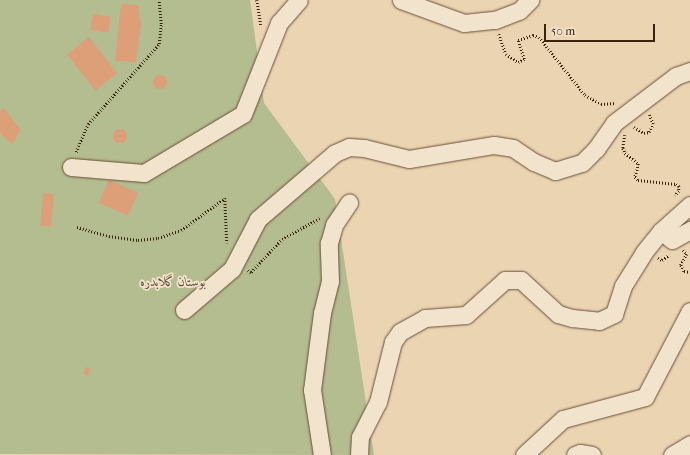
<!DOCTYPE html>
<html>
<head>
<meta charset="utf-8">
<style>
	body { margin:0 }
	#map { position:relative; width:690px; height:455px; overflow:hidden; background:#ebd4b2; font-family:"IM FELL French Canon",Amiri,serif }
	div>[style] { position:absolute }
	.green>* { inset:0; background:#b4bd8f }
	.building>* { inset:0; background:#dd9f78; transform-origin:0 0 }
	.round { border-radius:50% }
	.path>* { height:2.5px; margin-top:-1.25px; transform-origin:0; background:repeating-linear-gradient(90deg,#3c230f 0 1px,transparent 0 3px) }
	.roads { filter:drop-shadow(0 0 1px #684f38) drop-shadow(0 0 1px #684f38) }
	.minor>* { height:17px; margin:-8.5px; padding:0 8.5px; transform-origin:8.5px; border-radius:8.5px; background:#f2e3cd }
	span { translate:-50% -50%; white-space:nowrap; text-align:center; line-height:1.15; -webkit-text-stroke:3.5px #f2e3cd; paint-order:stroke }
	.park-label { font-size:13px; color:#5a4a2f; font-style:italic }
	.scale { position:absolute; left:544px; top:24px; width:111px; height:18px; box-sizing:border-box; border:2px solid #3c230f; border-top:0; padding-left:5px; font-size:12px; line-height:14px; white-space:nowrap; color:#3c230f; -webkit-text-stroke:3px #f2e3cd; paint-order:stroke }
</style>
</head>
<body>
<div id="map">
	<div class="green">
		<i style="clip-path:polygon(0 0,250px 0,264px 103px,335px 199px,374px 455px,0 454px)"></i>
	</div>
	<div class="building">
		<i style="clip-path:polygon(121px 4px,138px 5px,141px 25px,136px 62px,115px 61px)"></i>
		<i style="left:93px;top:14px;width:18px;height:16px;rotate:9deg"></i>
		<i style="left:89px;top:37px;width:46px;height:28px;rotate:52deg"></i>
		<i class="round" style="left:153px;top:75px;width:14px;height:14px"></i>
		<i style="clip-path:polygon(3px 107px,21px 130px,12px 144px,0 134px,0 113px)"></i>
		<i class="round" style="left:113px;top:129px;width:14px;height:14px"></i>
		<i style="left:109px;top:180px;width:32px;height:25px;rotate:24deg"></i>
		<i style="left:43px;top:193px;width:11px;height:33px;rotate:5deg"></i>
		<i style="left:86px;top:367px;width:5px;height:7px;rotate:22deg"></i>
	</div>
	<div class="path">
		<i style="left:257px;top:0;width:25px;rotate:81deg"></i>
		<i style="left:499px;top:34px;width:21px;rotate:71deg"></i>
		<i style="left:506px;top:54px;width:14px;rotate:34deg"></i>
		<i style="left:518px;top:62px;width:7px;rotate:-27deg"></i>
		<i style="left:524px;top:59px;width:20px;rotate:-108deg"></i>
		<i style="left:518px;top:40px;width:16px;rotate:-18deg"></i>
		<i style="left:533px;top:35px;width:6px;rotate:18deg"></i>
		<i style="left:539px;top:37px;width:74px;rotate:51.6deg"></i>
		<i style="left:585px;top:95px;width:18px;rotate:29deg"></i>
		<i style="left:601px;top:104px;width:14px;rotate:-4deg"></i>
		<i style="left:634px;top:127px;width:12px;rotate:31deg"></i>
		<i style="left:644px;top:133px;width:5px;rotate:-11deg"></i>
		<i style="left:649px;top:132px;width:9px;rotate:-63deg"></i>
		<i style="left:653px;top:124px;width:10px;rotate:-114deg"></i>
		<i style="left:625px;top:135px;width:13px;rotate:99deg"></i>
		<i style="left:623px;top:148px;width:5px;rotate:68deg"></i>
		<i style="left:625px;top:153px;width:18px;rotate:38deg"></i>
		<i style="left:639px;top:164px;width:14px;rotate:107deg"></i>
		<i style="left:635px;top:177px;width:4px;rotate:45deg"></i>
		<i style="left:638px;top:180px;width:38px;rotate:6deg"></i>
		<i style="left:676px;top:184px;width:4px;rotate:34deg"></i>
		<i style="left:679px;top:186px;width:5px;rotate:90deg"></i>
		<i style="left:679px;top:191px;width:6px;rotate:129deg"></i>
		<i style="left:76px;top:152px;width:30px;rotate:-67deg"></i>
		<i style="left:88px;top:124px;width:107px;rotate:-48.4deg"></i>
		<i style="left:159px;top:44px;width:20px;rotate:-84deg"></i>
		<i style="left:161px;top:24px;width:24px;rotate:-95deg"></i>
		<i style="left:77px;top:227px;width:33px;rotate:16deg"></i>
		<i style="left:109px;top:236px;width:29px;rotate:8deg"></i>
		<i style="left:138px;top:240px;width:20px;rotate:-6deg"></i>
		<i style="left:158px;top:238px;width:24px;rotate:-19deg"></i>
		<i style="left:181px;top:230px;width:54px;rotate:-36deg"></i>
		<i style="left:225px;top:198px;width:45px;rotate:87.5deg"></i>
		<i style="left:683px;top:250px;width:6px;rotate:45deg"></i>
		<i style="left:687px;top:254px;width:13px;rotate:119deg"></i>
		<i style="left:681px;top:265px;width:7px;rotate:63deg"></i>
		<i style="left:684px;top:271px;width:6px;rotate:9deg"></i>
		<i style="left:658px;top:258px;width:4px;rotate:27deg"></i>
		<i style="left:662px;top:260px;width:9px;rotate:-36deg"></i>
		<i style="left:248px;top:270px;width:4px;rotate:34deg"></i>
		<i style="left:251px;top:272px;width:45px;rotate:-46.8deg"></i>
		<i style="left:282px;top:239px;width:43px;rotate:-28.9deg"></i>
	</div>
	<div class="roads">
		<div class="minor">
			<i style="left:401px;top:0;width:67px;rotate:20.1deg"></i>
			<i style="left:464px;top:23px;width:31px;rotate:-6deg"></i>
			<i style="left:495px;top:20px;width:26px;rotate:-21deg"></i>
			<i style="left:519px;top:11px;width:16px;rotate:-45deg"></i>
			<i style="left:71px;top:167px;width:73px;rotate:4.7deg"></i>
			<i style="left:144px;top:173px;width:115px;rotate:-30.8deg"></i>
			<i style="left:243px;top:114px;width:98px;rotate:-68.4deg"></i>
			<i style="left:279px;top:23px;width:30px;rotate:-49deg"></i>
			<i style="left:690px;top:205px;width:39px;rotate:138deg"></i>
			<i style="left:661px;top:231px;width:14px;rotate:39deg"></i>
			<i style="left:672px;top:240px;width:21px;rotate:-29deg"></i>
			<i style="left:184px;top:310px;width:63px;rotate:-40.5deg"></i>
			<i style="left:232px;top:269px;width:56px;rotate:-62.5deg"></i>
			<i style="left:258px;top:219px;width:101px;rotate:-40.6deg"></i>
			<i style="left:335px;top:153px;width:15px;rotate:-23deg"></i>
			<i style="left:349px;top:147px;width:15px;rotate:4deg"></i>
			<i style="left:364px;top:148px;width:46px;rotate:13.7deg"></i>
			<i style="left:409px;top:159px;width:86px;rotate:-9.4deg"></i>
			<i style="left:494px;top:145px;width:19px;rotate:9deg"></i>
			<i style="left:513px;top:148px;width:25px;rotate:34deg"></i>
			<i style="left:534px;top:162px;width:23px;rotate:23deg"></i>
			<i style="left:555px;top:171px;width:28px;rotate:-17deg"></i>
			<i style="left:582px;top:163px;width:20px;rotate:-45deg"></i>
			<i style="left:596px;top:149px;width:32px;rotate:-55deg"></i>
			<i style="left:614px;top:123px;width:78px;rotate:-37.2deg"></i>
			<i style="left:676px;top:76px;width:15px;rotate:-20deg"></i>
			<i style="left:322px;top:455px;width:66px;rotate:-98.7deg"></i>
			<i style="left:312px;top:390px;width:78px;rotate:-82.6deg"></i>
			<i style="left:322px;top:313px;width:33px;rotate:-76deg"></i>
			<i style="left:330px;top:281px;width:38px;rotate:-92deg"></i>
			<i style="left:329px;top:243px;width:19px;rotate:-74deg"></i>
			<i style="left:334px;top:225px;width:27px;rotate:-56deg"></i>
			<i style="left:359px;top:455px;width:18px;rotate:-87deg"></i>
			<i style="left:360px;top:437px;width:39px;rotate:-63deg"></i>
			<i style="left:378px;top:402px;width:62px;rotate:-76deg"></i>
			<i style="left:393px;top:342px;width:12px;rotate:-55deg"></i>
			<i style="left:400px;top:332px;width:29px;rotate:-29deg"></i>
			<i style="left:425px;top:318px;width:41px;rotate:-4.2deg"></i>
			<i style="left:466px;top:315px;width:52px;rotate:-41.9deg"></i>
			<i style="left:505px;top:280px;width:16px"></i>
			<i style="left:521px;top:280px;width:50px;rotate:42.6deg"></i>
			<i style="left:558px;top:314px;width:15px;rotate:16deg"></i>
			<i style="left:572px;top:318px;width:27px;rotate:6deg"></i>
			<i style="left:599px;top:321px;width:17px;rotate:-25deg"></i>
			<i style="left:614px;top:314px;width:29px;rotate:-72deg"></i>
			<i style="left:623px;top:286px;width:40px;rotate:-58deg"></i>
			<i style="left:644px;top:252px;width:27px;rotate:-51deg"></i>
			<i style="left:524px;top:455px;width:53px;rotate:-42.7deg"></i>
			<i style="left:563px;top:419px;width:85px;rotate:-15deg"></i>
			<i style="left:645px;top:397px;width:97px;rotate:-62.4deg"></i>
			<i style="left:575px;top:455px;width:5px;rotate:-22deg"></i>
			<i style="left:580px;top:453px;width:12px;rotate:9deg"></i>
			<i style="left:672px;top:455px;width:21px;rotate:-31deg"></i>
		</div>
	</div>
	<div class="park-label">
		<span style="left:173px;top:282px">بوستان گلابدره</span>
	</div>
	<div class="scale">50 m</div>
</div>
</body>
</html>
